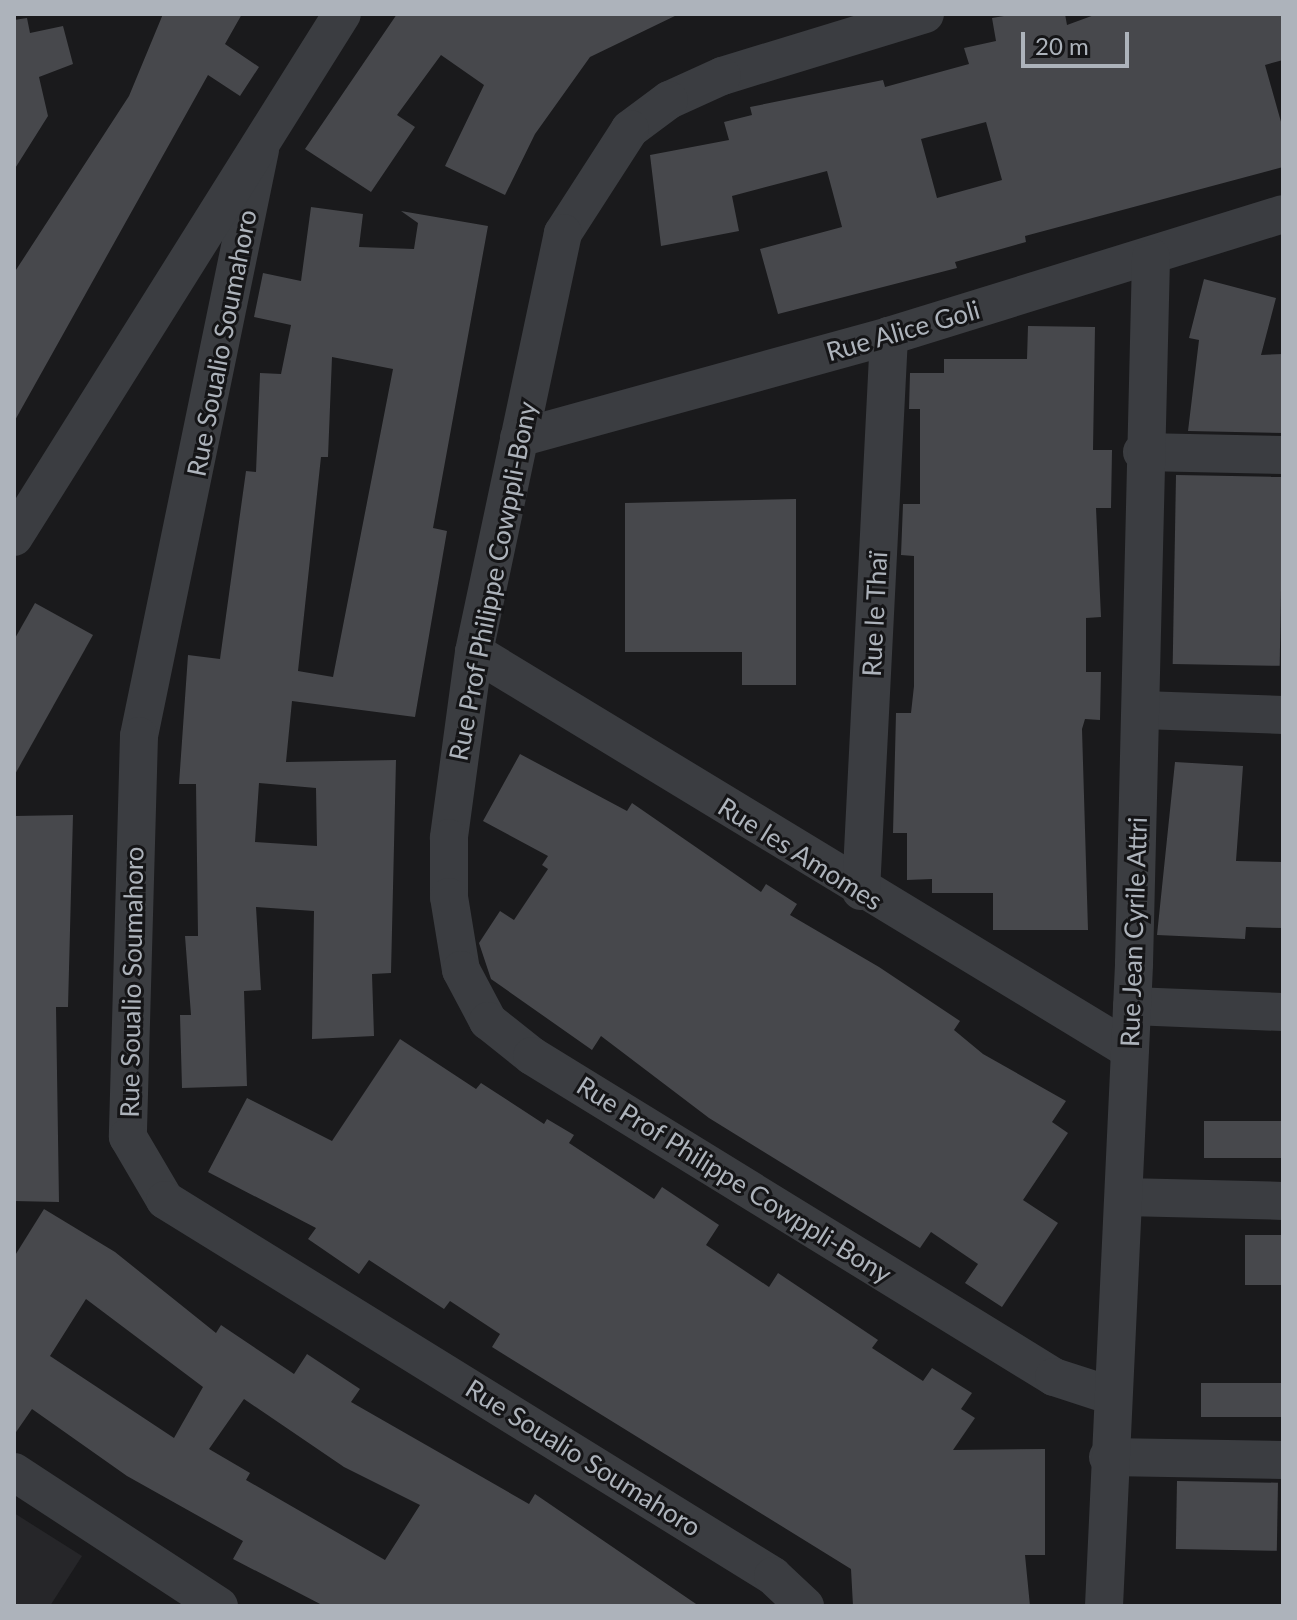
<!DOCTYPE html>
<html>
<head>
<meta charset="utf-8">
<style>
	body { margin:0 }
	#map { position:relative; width:1297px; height:1620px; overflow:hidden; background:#1a1a1c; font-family:Lato,sans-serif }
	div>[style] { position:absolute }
	.built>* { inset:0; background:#262629 }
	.building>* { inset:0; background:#47484c; transform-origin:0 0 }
	.minor>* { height:38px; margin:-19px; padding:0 19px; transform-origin:19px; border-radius:19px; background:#3b3d41 }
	span { translate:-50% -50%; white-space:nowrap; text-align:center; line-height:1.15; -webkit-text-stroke:6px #151517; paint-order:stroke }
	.street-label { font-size:26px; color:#adb3bb }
	.frame { position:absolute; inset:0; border:16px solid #adb3bb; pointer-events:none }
	.scale { position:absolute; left:1021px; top:32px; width:108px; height:36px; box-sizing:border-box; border:4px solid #adb3bb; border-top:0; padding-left:10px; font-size:24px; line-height:28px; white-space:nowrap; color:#adb3bb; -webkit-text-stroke:6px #151517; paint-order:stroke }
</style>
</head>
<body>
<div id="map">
	<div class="built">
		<i style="clip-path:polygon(14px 1513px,82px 1556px,50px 1606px,14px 1606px)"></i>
	</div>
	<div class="building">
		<i style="clip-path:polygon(163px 14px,242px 14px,225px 44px,259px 67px,240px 96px,208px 75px,14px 422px,14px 273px,129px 96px)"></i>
		<i style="clip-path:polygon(397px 14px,679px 14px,590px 57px,535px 134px,505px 195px,445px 166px,484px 85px,441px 55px,397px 115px,415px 127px,371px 192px,305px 149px)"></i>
		<i style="clip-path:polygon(evenodd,1016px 14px,1065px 14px,1067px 25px,1097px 14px,1283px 14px,1283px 60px,1265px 65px,1283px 129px,1283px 167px,1025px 236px,1026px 242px,955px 262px,957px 268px,778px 314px,760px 249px,842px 227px,827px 171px,732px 196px,739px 231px,661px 246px,650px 155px,729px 140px,724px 122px,752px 115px,750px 107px,883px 80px,885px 87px,969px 64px,964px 48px,996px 41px,992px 18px,1016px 14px,986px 122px,1002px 180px,937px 198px,921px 139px,986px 122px)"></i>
		<i style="clip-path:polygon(27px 18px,30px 33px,63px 26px,73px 64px,39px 77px,48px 116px,14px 170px,14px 20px)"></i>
		<i style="clip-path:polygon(evenodd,311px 207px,363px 214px,359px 247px,414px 249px,418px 223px,401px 211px,488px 226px,433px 528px,447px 531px,415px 717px,292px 701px,286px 762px,396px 760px,391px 973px,372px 974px,374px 1036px,312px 1039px,314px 911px,256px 907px,261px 990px,244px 991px,247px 1086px,182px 1088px,180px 1015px,191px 1015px,185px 936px,198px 936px,196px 784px,179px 784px,188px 655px,220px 659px,246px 471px,256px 472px,260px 373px,281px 374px,291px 325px,254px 317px,263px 273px,301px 281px,311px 207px,332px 357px,393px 369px,333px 677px,298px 671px,321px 457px,328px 457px,332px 357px,311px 207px,259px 783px,316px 788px,317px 846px,255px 842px,259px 783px)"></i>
		<i style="clip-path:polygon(1204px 279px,1276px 298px,1261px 355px,1283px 354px,1283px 433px,1188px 431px,1199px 340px,1189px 338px)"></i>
		<i style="clip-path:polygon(1028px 326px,1095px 327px,1093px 450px,1112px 450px,1111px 508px,1096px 508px,1101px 617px,1086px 618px,1086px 672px,1101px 672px,1100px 720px,1085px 719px,1082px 729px,1088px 930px,993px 930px,993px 893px,932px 893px,932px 879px,907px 880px,907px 833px,893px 833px,896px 713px,911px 713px,914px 686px,914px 556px,901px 555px,903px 504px,920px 504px,920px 409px,909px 409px,910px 373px,944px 373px,944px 359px,1027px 359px)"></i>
		<i style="left:1176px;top:475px;width:107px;height:189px;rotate:1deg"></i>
		<i style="clip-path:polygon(796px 499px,796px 685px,742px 685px,742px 652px,625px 652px,625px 503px)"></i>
		<i style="clip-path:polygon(35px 603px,93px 635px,14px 776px,14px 640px)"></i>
		<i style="clip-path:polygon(520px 754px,627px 811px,632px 803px,761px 892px,766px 884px,797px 904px,790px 915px,879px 967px,960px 1021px,954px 1030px,983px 1054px,1066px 1101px,1052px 1122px,1068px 1133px,1023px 1200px,1058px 1223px,1002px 1307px,965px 1283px,978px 1264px,931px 1232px,920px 1248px,709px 1118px,601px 1036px,592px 1050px,491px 979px,479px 943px,500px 911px,514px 920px,548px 869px,542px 865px,548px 856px,483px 821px)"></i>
		<i style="clip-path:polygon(1175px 762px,1243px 766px,1236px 861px,1283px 862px,1283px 928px,1246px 927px,1245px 939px,1157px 935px)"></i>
		<i style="clip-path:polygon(73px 815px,68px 1007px,56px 1007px,59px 1202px,14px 1201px,14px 816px)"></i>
		<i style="clip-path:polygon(400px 1039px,476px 1089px,481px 1083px,544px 1124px,547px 1119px,574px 1135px,569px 1143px,654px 1199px,662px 1187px,719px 1225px,706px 1245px,769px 1287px,778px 1273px,878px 1340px,872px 1348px,923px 1381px,932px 1368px,972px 1393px,961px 1409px,975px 1418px,953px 1450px,1045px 1449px,1045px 1555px,1025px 1555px,1030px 1606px,853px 1606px,851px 1569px,492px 1347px,500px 1334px,450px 1301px,444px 1309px,369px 1260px,359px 1274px,308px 1239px,316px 1228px,208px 1172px,247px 1098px,332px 1141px)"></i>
		<i style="left:1283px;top:1121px;width:37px;height:79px;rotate:90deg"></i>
		<i style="clip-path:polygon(evenodd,44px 1209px,115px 1252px,216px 1333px,221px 1325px,294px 1374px,307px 1354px,360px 1389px,351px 1402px,529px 1504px,535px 1494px,699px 1606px,324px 1606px,233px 1559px,243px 1541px,127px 1476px,32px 1409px,14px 1435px,14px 1257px,44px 1209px,86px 1299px,203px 1387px,174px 1438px,50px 1356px,86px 1299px,44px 1209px,244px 1399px,344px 1467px,420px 1505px,385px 1560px,246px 1480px,250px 1473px,209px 1449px,244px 1399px)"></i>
		<i style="left:1245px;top:1235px;width:38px;height:50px"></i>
		<i style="left:1201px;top:1383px;width:82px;height:34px"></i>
		<i style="left:1177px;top:1481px;width:101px;height:68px;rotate:1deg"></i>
	</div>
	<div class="minor">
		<i style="left:925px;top:14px;width:212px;rotate:163deg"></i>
		<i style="left:722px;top:76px;width:58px;rotate:155.6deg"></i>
		<i style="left:669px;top:100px;width:49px;rotate:143.4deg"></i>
		<i style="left:630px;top:129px;width:124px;rotate:122.8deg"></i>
		<i style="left:563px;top:233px;width:428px;rotate:102deg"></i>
		<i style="left:474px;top:652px;width:188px;rotate:97.7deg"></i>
		<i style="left:449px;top:838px;width:59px;rotate:90deg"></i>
		<i style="left:449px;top:897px;width:74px;rotate:80.7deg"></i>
		<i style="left:461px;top:970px;width:58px;rotate:62.1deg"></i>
		<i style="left:488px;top:1021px;width:56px;rotate:38.5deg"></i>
		<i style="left:532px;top:1056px;width:613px;rotate:31.59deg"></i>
		<i style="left:1054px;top:1377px;width:62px;rotate:17.9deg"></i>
		<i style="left:260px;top:150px;width:598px;rotate:101.67deg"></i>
		<i style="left:139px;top:736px;width:401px;rotate:91.6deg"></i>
		<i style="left:128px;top:1137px;width:73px;rotate:59.6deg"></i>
		<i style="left:165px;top:1200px;width:715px;rotate:31.73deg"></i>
		<i style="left:773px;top:1576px;width:44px;rotate:43.2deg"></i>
		<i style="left:519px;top:438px;width:384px;rotate:-15.4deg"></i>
		<i style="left:889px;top:336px;width:412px;rotate:-17.2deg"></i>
		<i style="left:1142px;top:452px;width:141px;rotate:1.2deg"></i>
		<i style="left:14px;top:537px;width:617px;rotate:-57.91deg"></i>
		<i style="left:474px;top:652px;width:767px;rotate:31.25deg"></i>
		<i style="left:1142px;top:710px;width:141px;rotate:2deg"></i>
		<i style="left:861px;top:891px;width:556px;rotate:-87.11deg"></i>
		<i style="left:1132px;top:1006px;width:151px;rotate:2.3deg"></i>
		<i style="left:1124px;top:1197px;width:159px;rotate:1.4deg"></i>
		<i style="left:1108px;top:1457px;width:175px;rotate:1deg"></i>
		<i style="left:14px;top:1472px;width:245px;rotate:33.2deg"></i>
		<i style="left:1104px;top:1606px;width:643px;rotate:-87.32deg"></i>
		<i style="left:1134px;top:964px;width:707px;rotate:-88.62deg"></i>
	</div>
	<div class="street-label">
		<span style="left:903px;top:331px;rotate:-16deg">Rue Alice Goli</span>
		<span style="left:222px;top:343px;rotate:-79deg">Rue Soualio Soumahoro</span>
		<span style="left:493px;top:581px;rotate:-79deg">Rue Prof Philippe Cowppli-Bony</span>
		<span style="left:875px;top:614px;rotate:-87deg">Rue le Thaï</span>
		<span style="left:800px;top:854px;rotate:32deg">Rue les Amomes</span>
		<span style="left:1134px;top:932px;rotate:-88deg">Rue Jean Cyrile Attri</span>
		<span style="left:132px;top:982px;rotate:-89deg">Rue Soualio Soumahoro</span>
		<span style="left:734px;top:1180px;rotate:32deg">Rue Prof Philippe Cowppli-Bony</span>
		<span style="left:583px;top:1458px;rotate:32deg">Rue Soualio Soumahoro</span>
	</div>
	<div class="frame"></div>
	<div class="scale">20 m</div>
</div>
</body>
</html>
